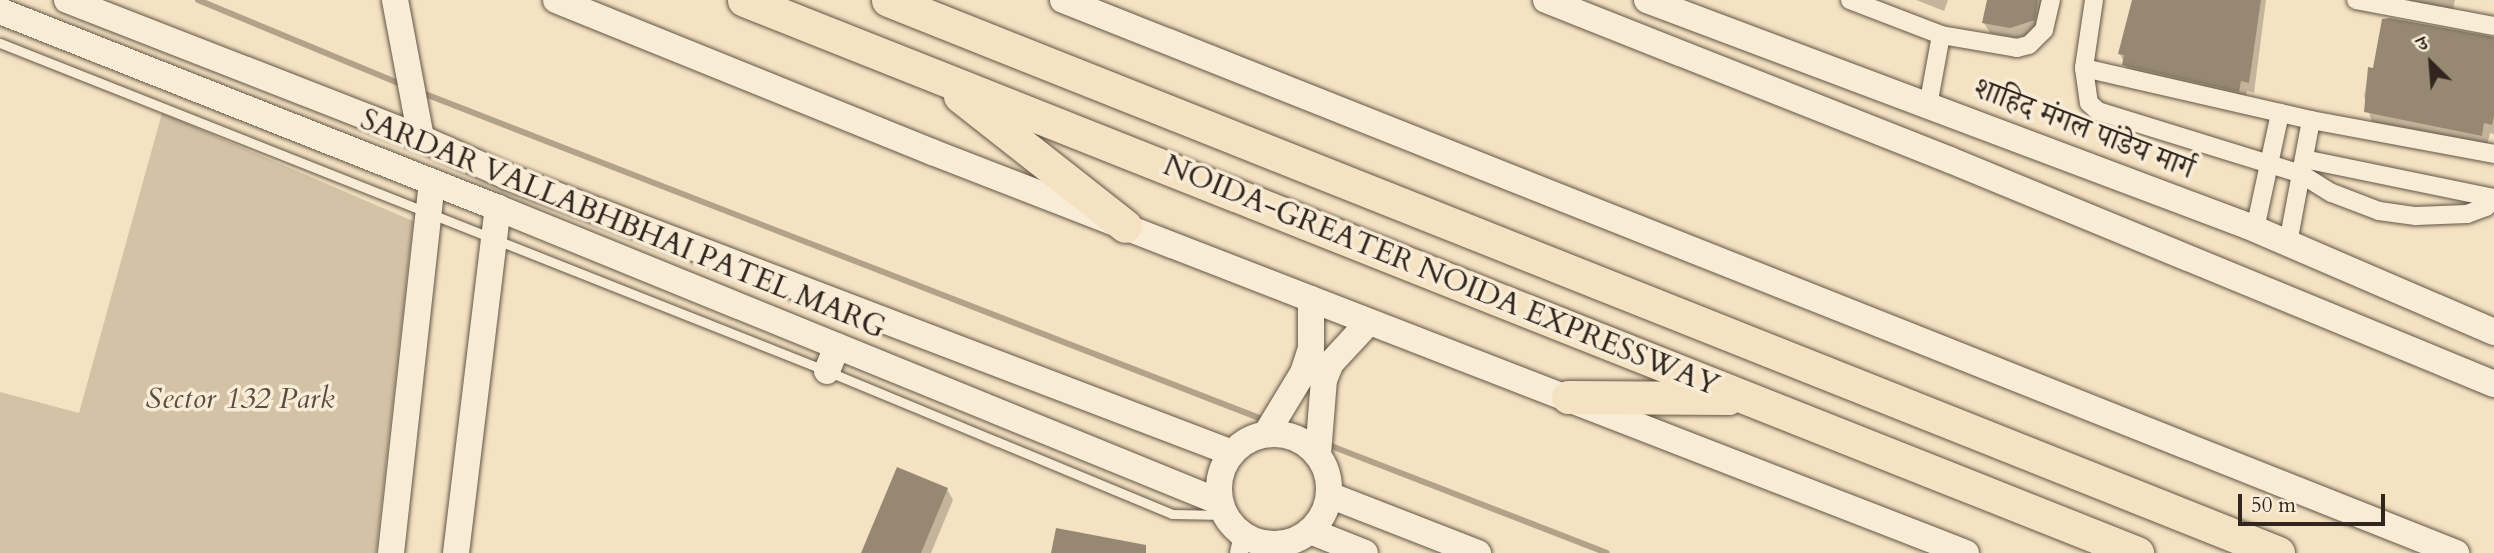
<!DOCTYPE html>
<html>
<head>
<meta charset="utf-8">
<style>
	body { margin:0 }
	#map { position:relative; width:2494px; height:553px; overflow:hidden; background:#f5e2c2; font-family:Cardo,"Noto Serif Devanagari",serif }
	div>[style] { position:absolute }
	.green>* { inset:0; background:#d4c2a6 }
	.shadow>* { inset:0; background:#0003 }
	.stream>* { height:6px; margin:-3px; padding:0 3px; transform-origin:3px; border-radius:3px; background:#b2a28a }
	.building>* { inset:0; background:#968873 }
	.roads { filter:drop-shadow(0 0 2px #615547) drop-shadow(0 0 2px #615547) }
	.lane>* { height:9px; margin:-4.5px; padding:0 4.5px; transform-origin:4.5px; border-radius:4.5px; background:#f8ecd7 }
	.street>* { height:18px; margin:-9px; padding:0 9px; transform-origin:9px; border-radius:9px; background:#f8ecd7 }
	.secondary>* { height:26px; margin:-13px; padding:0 13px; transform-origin:13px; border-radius:13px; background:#f8ecd7 }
	.secondary>.ring { margin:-13px; padding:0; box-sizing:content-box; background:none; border:26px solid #f8ecd7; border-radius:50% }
	.highway>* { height:33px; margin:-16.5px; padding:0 16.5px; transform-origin:16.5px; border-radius:16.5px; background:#f5e2c2 }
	span { translate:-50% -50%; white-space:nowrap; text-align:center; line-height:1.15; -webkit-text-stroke:7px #f8ecd7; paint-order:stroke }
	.street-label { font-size:30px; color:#30261e }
	.park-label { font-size:30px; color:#594d40; font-style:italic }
	.north { position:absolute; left:2396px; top:28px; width:70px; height:70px; -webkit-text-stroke:5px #f8ecd7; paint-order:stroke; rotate:335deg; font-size:19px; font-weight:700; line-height:28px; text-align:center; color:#30261e }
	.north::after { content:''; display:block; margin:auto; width:24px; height:32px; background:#30261e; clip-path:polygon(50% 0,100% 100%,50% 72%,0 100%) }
	.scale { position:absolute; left:2238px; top:494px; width:147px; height:32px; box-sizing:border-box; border:4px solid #30261e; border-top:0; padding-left:9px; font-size:21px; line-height:24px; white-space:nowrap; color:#30261e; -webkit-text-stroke:5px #f8ecd7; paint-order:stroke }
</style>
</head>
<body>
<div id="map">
	<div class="green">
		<i style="clip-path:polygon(162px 113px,413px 221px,376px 553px,0 553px,0 392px,79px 413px)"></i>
	</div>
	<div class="shadow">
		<i style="clip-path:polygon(1916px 0,1948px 0,1944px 11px)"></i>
		<i style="clip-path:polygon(1989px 0,2045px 0,2040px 30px,2016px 38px,1990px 33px,1984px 23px)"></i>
		<i style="clip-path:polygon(2133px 0,2266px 0,2254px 93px,2247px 91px,2244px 102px,2130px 75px,2120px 54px)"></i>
		<i style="clip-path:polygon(2409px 0,2455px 0,2452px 15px,2414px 8px)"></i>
		<i style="clip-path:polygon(2494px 39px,2494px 134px,2490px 133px,2487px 146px,2372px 122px,2364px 96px,2369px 69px)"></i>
		<i style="clip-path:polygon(947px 489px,953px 500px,931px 553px,863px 553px)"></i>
	</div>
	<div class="stream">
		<i style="left:198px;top:0;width:222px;rotate:22.5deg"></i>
		<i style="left:420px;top:92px;width:909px;rotate:21.23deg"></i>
		<i style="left:1277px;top:425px;width:39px;rotate:21deg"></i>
		<i style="left:1326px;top:444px;width:301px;rotate:21.2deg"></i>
	</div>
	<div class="building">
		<i style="clip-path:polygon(1987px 0,2038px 0,2035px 20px,2010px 28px,1982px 23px)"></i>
		<i style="clip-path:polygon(2132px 0,2261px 0,2249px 83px,2241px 81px,2239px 92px,2122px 65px,2124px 55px,2118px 54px)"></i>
		<i style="clip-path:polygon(2390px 18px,2494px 37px,2494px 116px,2492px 125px,2484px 123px,2482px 136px,2364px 112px,2368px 67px,2373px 68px,2382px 19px)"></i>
		<i style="clip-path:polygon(897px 467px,948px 488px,921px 553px,861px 553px)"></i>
		<i style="clip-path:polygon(1056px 528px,1146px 545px,1146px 553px,1051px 553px)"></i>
	</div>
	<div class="roads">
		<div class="lane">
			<i style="left:0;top:43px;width:890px;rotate:21.63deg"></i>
			<i style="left:827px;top:371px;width:373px;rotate:22.5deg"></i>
			<i style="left:1172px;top:514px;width:53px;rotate:1.1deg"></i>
		</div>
		<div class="street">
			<i style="left:1850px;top:0;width:97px;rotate:21deg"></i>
			<i style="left:1941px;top:35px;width:77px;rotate:9.7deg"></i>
			<i style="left:2017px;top:48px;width:12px;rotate:-14deg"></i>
			<i style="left:2029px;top:45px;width:21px;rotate:-45deg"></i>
			<i style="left:2044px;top:30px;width:31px;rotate:-77deg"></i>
			<i style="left:2094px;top:0;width:69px;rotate:98.4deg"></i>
			<i style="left:2084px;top:68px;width:35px;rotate:82deg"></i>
			<i style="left:2089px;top:103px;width:12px;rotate:42deg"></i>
			<i style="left:2098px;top:111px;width:213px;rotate:17.2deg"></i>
			<i style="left:2301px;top:174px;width:36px;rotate:32deg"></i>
			<i style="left:2332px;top:193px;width:50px;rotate:21deg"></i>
			<i style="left:2379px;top:211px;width:37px;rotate:8deg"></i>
			<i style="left:2416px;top:216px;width:51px;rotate:-2.2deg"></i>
			<i style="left:2467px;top:214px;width:20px;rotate:-20deg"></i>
			<i style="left:2486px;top:207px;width:12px;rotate:-48deg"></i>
			<i style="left:2356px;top:0;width:140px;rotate:10.7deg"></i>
			<i style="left:2084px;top:68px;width:233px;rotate:12.9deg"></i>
			<i style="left:2311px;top:120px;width:186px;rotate:10.5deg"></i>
			<i style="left:1928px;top:106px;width:72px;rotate:-79.6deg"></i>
			<i style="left:2304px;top:159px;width:194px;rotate:11.6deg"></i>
			<i style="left:2255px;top:229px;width:119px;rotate:-77.8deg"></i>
			<i style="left:2288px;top:243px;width:125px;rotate:-79.4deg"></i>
			<i style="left:1239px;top:553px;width:19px;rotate:-78deg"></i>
			<i style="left:1287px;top:553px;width:11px;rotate:-80deg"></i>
		</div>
		<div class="secondary">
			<i style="left:67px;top:0;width:380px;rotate:21.3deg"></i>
			<i style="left:421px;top:138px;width:93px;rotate:24.1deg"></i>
			<i style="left:506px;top:176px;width:777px;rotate:20.88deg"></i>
			<i style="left:395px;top:0;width:140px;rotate:79.3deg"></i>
			<i style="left:556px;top:0;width:406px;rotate:22deg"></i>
			<i style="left:932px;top:152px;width:1109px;rotate:21.2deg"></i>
			<i style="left:1063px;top:0;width:1499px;rotate:21.65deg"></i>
			<i style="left:1546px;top:0;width:435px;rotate:21.6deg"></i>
			<i style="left:1950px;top:160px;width:588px;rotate:22.38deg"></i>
			<i style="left:1647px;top:0;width:642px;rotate:20.61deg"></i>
			<i style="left:2248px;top:226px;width:268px;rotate:23.3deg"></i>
			<i style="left:0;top:11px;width:536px;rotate:21.58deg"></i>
			<i style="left:498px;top:208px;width:780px;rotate:22.16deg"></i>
			<i style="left:827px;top:371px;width:27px;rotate:-68deg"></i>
			<i style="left:1266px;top:434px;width:71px;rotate:-58.8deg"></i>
			<i style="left:1303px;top:373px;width:26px;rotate:-72deg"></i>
			<i style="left:1311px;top:348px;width:49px;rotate:-90deg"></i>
			<i class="ring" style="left:1219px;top:434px;width:84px;height:84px"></i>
			<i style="left:1318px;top:454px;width:74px;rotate:-85.4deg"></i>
			<i style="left:1324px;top:380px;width:18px;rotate:-68deg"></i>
			<i style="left:1331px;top:363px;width:54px;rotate:-47.2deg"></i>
			<i style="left:1329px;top:495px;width:160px;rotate:21.3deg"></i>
			<i style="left:1310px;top:531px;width:59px;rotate:21.8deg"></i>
			<i style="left:391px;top:553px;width:372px;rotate:-83.7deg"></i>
			<i style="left:456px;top:553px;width:348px;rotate:-83.1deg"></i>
		</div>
		<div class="highway">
			<i style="left:744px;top:0;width:1499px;rotate:21.65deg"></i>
			<i style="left:888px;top:0;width:1496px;rotate:21.69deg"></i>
			<i style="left:960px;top:96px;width:210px;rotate:38.2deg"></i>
			<i style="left:1568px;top:397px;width:160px;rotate:0.4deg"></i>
		</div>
	</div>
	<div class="street-label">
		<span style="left:2084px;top:129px;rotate:21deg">शाहिद मंगल पांडेय मार्ग</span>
		<span style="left:623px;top:224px;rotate:22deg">SARDAR VALLABHBHAI PATEL MARG</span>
		<span style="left:1441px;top:276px;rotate:22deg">NOIDA-GREATER NOIDA EXPRESSWAY</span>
	</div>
	<div class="park-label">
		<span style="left:240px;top:399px">Sector 132 Park</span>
	</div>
	<div class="north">उ</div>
	<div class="scale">50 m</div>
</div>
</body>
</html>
